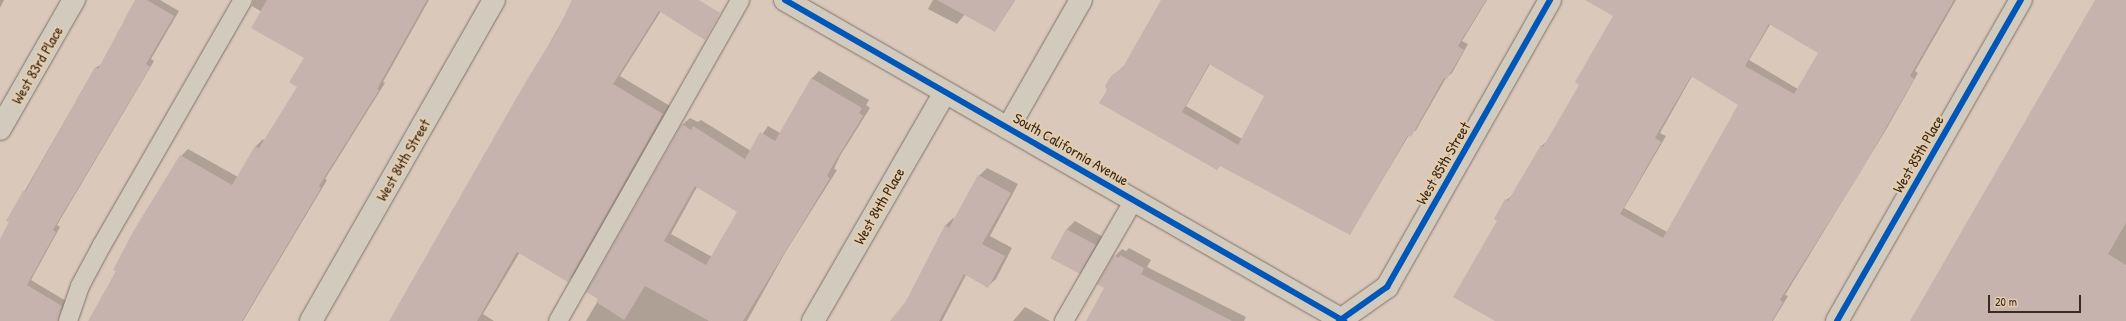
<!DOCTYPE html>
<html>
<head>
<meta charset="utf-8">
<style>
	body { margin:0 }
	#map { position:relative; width:2126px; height:321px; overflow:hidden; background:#dac8bb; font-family:"Patrick Hand",sans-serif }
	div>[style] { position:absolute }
	.shadow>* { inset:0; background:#0003 }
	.building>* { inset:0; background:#c7b3ad; transform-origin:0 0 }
	.roads { filter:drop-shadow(0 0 1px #7e726a) drop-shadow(0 0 1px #7e726a) }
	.service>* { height:18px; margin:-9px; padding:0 9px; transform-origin:9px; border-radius:9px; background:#d3cabe }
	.minor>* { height:22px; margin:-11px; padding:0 11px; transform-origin:11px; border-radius:11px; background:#d3cabe }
	.cycleway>* { height:6px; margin:-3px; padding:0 3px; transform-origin:3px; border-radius:3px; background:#0057b8 }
	span { translate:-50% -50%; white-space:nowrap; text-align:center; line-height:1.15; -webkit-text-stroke:4px #e4cdad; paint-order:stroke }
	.street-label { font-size:15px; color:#3b2a1e }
	.scale { position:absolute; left:1988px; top:295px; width:93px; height:18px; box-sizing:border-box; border:2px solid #3b2a1e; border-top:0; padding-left:5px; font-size:12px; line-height:14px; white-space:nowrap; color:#3b2a1e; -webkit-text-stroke:3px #e4cdad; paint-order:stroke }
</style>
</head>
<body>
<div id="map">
	<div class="shadow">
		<i style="clip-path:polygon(0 0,4px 0,0 8px)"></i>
		<i style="clip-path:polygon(137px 0,160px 0,179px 11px,151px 59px,154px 61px,57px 225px,60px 227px,31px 280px,66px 301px,65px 304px,56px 321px,0 321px,0 241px,24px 192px,95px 68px,102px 64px)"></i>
		<i style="clip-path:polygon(254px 0,429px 0,383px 82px,385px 83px,325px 179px,327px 180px,243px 321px,89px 321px,181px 156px,188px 149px,238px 177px,256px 146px,263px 139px,265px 141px,299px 86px,305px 58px,262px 12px,252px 6px)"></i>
		<i style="clip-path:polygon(574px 0,668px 0,620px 76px,670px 106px,576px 273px,568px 281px,520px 252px,483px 314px,494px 321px,392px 321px)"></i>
		<i style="clip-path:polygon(933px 0,1015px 0,995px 31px,965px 14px,957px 24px,928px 9px)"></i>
		<i style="clip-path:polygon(evenodd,1162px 0,1487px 0,1462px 41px,1468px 44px,1452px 73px,1446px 78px,1416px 130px,1409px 135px,1350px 234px,1221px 165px,1217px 169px,1118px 71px,1125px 65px,1162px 0,1210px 64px,1265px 96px,1242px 139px,1186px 106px,1210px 64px)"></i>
		<i style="clip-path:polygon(evenodd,1619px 0,1956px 0,1915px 71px,1918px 73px,1887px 128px,1785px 295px,1788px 296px,1773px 321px,1496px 321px,1498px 220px,1495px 218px,1506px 200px,1513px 195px,1541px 146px,1548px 141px,1581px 84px,1614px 16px,1619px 0,1771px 23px,1820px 52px,1798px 89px,1749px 60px,1771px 23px,1619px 0,1692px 76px,1740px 104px,1667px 232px,1624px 208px,1666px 136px,1660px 133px,1692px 76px)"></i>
		<i style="clip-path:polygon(2097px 0,2126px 0,2126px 321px,1913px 321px)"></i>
		<i style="clip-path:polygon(evenodd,819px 71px,869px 100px,866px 105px,870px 108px,840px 156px,834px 169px,837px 170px,786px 251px,747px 321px,586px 321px,599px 299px,682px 125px,690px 118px,698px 122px,701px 120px,751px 151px,768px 126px,780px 133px,812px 78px,819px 71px,697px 187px,738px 211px,712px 257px,671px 234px,697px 187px)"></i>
		<i style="clip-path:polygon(987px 168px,1018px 184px,990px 236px,1012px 248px,996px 279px,988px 286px,966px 275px,942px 321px,891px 321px,907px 302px,945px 226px,953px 218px,955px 219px,979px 176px)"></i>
		<i style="clip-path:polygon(1075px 221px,1103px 237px,1087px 265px,1079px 273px,1052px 258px,1067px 229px)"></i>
		<i style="clip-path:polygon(1129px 248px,1151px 260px,1147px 267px,1246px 317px,1244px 321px,1087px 321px,1105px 288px,1115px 256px,1122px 249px,1126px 251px)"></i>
		<i style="clip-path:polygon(1025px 307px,1050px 321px,1013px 321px)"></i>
	</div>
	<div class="building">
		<i style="clip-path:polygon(135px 0,147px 0,174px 16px,146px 64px,150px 67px,53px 230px,56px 232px,27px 285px,62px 306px,58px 321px,0 321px,0 239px,9px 222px,6px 221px,23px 191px,25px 192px,95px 67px,98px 69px)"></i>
		<i style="clip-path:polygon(267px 0,427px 0,377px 89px,379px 90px,319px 186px,321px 188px,242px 321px,88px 321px,116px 271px,113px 270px,134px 230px,180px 155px,232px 185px,255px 146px,259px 148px,297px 87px,289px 82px,304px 58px,251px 28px)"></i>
		<i style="clip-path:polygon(572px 0,699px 0,720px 13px,705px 40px,659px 11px,613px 84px,663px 114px,568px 282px,517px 252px,477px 321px,389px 321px,525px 83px,556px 33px)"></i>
		<i style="clip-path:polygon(937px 0,1014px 0,995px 32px)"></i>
		<i style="clip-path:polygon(evenodd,1161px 0,1486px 0,1458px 46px,1464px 50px,1447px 79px,1444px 78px,1411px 137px,1408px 135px,1350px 235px,1220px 166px,1217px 170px,1099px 103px,1107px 90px,1105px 86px,1111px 76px,1123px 67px,1161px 0,1209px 64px,1264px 96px,1238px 145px,1182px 112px,1209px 64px)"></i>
		<i style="clip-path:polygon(evenodd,1585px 0,1954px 0,1910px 76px,1914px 79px,1860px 173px,1780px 300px,1783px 302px,1772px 321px,1495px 321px,1453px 297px,1497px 221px,1494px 219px,1505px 199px,1508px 201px,1541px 145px,1543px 147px,1579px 85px,1575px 82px,1613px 16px,1585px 0,1769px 24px,1818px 53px,1794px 94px,1745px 66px,1769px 24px,1585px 0,1691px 76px,1738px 105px,1663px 238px,1620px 214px,1661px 142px,1655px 138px,1691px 76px)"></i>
		<i style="clip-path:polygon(2095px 0,2126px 0,2126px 223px,2108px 254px,2126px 265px,2126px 321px,1910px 321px)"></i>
		<i style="clip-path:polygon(evenodd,811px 78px,862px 108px,859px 113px,863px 116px,833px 165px,827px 176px,830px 178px,743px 321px,709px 321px,645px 286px,624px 320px,596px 302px,598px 299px,586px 292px,682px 124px,691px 130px,693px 126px,745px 159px,760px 132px,775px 141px,811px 78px,695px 186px,737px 212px,706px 265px,664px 241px,695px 186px)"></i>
		<i style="clip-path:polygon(978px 175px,1011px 193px,982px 244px,1005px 256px,988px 288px,964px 274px,939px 321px,890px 321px,906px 301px,945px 225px,949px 228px)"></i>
		<i style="left:1066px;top:229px;width:34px;height:33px;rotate:28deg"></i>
		<i style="clip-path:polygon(1114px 255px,1119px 258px,1120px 255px,1144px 268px,1141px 274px,1232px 321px,1086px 321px,1104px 288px,1097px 284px)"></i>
	</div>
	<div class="roads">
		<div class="service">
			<i style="left:68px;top:321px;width:37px;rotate:-71deg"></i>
			<i style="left:80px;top:286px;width:47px;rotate:-61.8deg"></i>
			<i style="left:102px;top:245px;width:283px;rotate:-60.1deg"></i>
			<i style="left:558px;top:321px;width:369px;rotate:-60.4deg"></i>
			<i style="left:1064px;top:321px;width:140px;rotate:-60deg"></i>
		</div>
		<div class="minor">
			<i style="left:785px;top:0;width:645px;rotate:29.87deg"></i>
			<i style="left:1008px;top:128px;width:147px;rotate:-60.3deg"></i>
			<i style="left:0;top:129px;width:149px;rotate:-60.2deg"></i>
			<i style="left:311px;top:321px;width:369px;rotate:-60.3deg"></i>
			<i style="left:813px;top:321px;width:264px;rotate:-60deg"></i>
			<i style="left:1339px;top:321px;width:59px;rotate:-35.3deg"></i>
			<i style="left:1387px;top:287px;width:330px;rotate:-60.4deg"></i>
			<i style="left:1837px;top:321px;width:370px;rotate:-60.2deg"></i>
		</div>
	</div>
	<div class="cycleway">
		<i style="left:785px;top:0;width:645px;rotate:29.87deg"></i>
		<i style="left:1339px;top:321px;width:59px;rotate:-35.3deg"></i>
		<i style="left:1387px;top:287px;width:330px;rotate:-60.4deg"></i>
		<i style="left:1837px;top:321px;width:370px;rotate:-60.2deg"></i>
	</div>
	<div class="street-label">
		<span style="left:37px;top:65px;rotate:-60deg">West 83rd Place</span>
		<span style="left:1071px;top:149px;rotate:30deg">South California Avenue</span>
		<span style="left:1918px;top:154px;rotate:-60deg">West 85th Place</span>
		<span style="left:403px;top:160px;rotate:-60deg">West 84th Street</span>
		<span style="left:1443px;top:163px;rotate:-60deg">West 85th Street</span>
		<span style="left:879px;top:206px;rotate:-60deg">West 84th Place</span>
	</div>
	<div class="scale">20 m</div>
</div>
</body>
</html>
